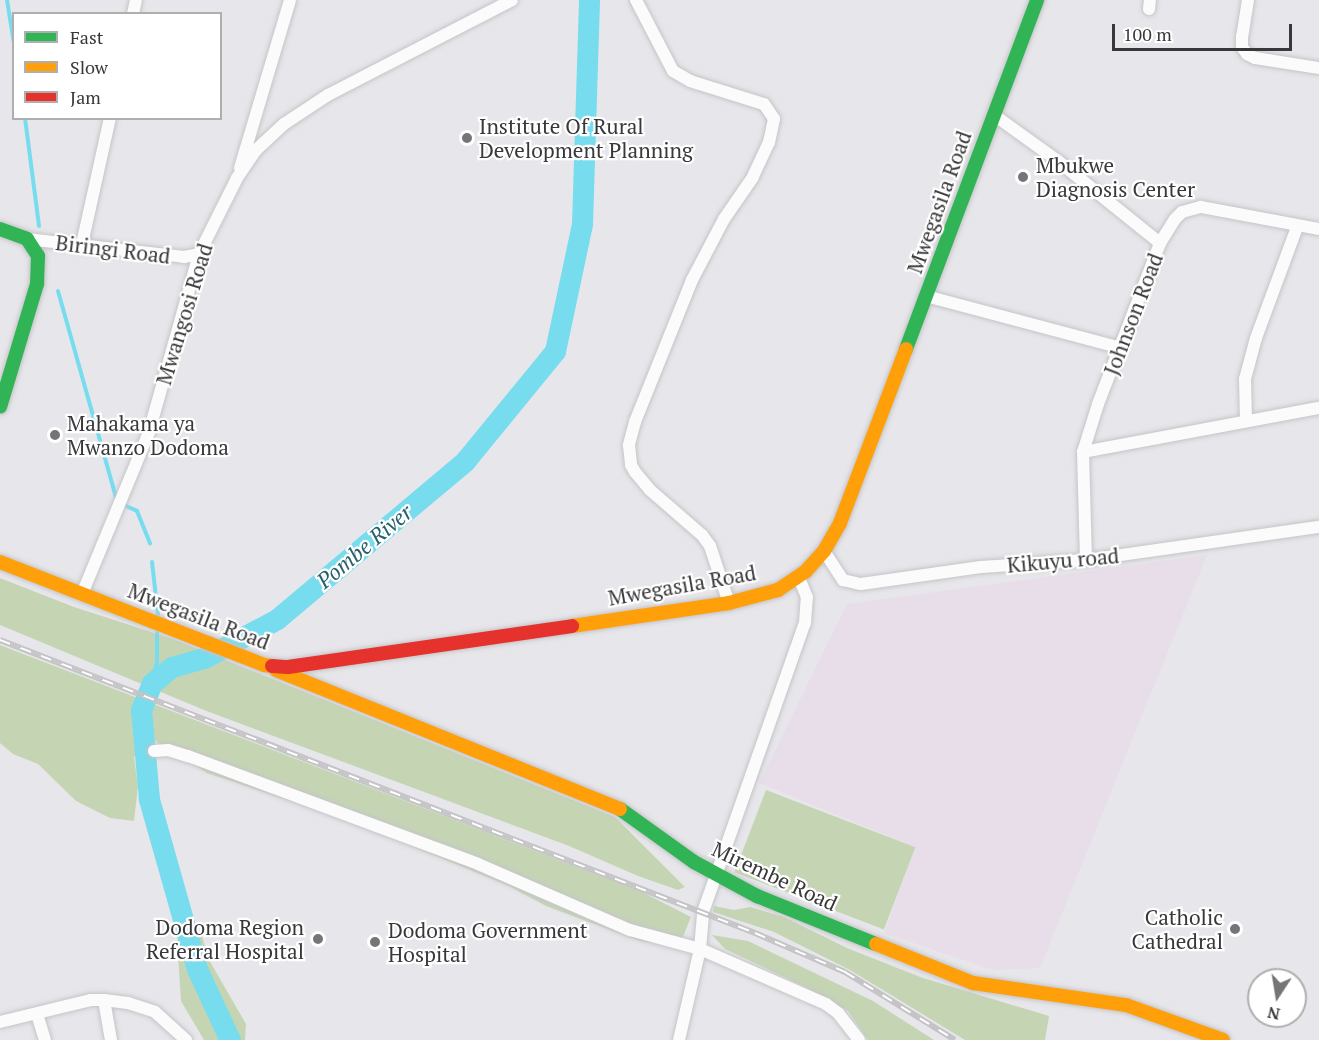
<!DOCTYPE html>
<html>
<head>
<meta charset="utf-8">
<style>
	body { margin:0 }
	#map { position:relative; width:1319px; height:1040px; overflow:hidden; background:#e7e7eb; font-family:"PT Serif",serif }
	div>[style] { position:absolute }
	.education>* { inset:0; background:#e7dee9 }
	.green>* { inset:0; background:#c5d5b4; transform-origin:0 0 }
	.stream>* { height:4px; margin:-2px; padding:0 2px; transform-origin:2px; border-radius:2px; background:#76dcee }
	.river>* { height:21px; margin:-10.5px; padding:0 10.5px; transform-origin:10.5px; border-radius:10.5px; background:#76dcee }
	.roads { filter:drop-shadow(0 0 2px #c5c5c8) drop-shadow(0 0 2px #c5c5c8) }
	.street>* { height:12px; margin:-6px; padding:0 6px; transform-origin:6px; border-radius:6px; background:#fbfbfc }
	.fast>* { height:14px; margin:-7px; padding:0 7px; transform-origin:7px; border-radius:7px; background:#30b455 }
	.slow>* { height:14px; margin:-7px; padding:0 7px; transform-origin:7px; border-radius:7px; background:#ff9f0a }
	.jam>* { height:14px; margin:-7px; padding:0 7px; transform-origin:7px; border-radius:7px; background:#e5322d }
	.rail>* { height:6px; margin-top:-3px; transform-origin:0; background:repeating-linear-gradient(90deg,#fff 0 11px,#c4c4c6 0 22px); box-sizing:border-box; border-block:2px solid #c4c4c6 }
	.dots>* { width:16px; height:16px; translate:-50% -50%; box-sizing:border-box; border:3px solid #fff; border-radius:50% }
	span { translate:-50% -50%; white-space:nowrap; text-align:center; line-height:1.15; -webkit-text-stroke:4.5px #fff; paint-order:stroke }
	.poi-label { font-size:21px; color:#38383a }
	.left { translate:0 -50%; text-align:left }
	.right { translate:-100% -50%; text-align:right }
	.street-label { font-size:21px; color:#38383a }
	.water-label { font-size:22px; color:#26616b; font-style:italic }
	.legend { position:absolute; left:12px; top:12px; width:210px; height:108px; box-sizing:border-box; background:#fff; border:2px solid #afafb0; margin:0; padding:8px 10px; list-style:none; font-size:18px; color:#38383a }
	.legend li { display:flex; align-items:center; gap:12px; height:30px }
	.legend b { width:30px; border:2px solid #afafb0 }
	.north { position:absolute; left:1247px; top:968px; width:60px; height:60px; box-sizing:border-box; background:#fff; border:2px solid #afafb0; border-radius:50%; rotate:192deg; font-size:16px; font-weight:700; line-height:24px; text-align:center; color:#38383a }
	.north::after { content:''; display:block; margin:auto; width:21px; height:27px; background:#757578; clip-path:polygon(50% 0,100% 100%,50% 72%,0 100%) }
	.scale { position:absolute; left:1112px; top:24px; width:180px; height:27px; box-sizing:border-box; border:3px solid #38383a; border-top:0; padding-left:8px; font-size:18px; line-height:21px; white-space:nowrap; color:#38383a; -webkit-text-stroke:4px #fff; paint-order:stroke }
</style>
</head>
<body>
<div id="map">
	<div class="education">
		<i style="clip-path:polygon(1207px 555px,1040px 968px,993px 970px,884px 933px,915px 847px,759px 783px,847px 604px)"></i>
	</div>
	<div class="green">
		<i style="clip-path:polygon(0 578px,74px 607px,173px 639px,615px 817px,685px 887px,678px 890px,638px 876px,569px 846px,204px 710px,0 625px)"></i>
		<i style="clip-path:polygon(0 645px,642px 892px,691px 917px,682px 939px,678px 946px,640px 941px,546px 906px,509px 886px,356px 823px,207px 773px,154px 740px,134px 757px,138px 786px,134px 821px,110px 818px,76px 801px,38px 764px,13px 754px,0 743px)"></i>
		<i style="left:766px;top:790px;width:160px;height:88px;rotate:21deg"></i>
		<i style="clip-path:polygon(714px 906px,734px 910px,750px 907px,784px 917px,847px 948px,923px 978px,1049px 1016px,1045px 1040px,965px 1040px,850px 970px,774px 932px,713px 912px)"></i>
		<i style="clip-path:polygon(712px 935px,748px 941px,873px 1001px,934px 1040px,868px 1040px,848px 1011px,807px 988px,725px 949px)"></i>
		<i style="clip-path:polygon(202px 936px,209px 960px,246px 1024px,245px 1040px,204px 1040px,181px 1001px,177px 940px)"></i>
	</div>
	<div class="stream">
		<i style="left:7px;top:0;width:44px;rotate:80.8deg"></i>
		<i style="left:25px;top:118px;width:109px;rotate:82.6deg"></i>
		<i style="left:58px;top:291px;width:218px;rotate:74.3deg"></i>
		<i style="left:126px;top:506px;width:12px;rotate:24deg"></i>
		<i style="left:137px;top:511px;width:35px;rotate:68deg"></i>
		<i style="left:152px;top:562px;width:53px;rotate:83.5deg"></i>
		<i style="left:152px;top:683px;width:23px;rotate:-77deg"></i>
		<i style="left:157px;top:661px;width:28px;rotate:-90deg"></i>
	</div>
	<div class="river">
		<i style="left:230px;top:1040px;width:78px;rotate:-114.9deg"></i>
		<i style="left:197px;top:969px;width:177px;rotate:-105.8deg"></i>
		<i style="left:149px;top:799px;width:89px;rotate:-95.1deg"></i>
		<i style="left:141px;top:710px;width:29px;rotate:-68deg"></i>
		<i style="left:152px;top:683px;width:26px;rotate:-39deg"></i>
		<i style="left:172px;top:667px;width:33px;rotate:-16deg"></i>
		<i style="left:204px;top:658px;width:83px;rotate:-28.1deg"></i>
		<i style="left:277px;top:619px;width:246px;rotate:-40deg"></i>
		<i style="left:465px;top:461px;width:142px;rotate:-50.7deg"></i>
		<i style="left:555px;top:351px;width:130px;rotate:-78deg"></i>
		<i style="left:582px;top:224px;width:224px;rotate:-88.2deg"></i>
	</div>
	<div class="roads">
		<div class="street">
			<i style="left:636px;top:0;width:80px;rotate:62.5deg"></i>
			<i style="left:673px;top:71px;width:20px;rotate:30deg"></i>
			<i style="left:690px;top:81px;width:77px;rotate:17.3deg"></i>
			<i style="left:764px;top:104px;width:18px;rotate:56deg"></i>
			<i style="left:774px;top:119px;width:24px;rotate:102deg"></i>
			<i style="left:769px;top:142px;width:38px;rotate:115deg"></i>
			<i style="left:753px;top:177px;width:51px;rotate:124.6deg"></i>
			<i style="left:724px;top:219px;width:69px;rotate:117.7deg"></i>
			<i style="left:692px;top:280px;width:153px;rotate:111.9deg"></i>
			<i style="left:635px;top:422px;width:24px;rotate:105deg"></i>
			<i style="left:629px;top:445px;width:20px;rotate:84deg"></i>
			<i style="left:631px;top:465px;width:8px;rotate:60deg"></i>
			<i style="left:635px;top:472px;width:23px;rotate:50deg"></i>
			<i style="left:650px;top:490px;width:69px;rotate:40.9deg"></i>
			<i style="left:702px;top:535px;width:14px;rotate:54deg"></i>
			<i style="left:710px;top:546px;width:60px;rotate:71.6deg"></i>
			<i style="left:1248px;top:0;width:36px;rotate:99deg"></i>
			<i style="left:1242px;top:36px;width:11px;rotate:90deg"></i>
			<i style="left:1242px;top:47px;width:9px;rotate:54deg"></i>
			<i style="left:1247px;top:54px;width:9px;rotate:27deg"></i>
			<i style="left:1255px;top:58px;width:65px;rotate:8.9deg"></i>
			<i style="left:1149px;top:9px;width:9px;rotate:-84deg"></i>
			<i style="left:133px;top:14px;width:14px;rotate:-78deg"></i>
			<i style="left:994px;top:115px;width:79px;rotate:35.7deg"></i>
			<i style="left:1058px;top:161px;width:131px;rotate:38.8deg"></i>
			<i style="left:240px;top:168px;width:175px;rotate:-73.4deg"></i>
			<i style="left:27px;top:239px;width:158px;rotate:6.5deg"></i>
			<i style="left:184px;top:257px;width:15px;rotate:-11deg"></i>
			<i style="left:82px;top:244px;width:129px;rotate:-77.5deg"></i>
			<i style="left:926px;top:296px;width:202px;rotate:14.9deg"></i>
			<i style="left:1246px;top:420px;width:41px;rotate:-91.4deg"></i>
			<i style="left:1245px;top:379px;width:42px;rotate:-75deg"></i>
			<i style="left:1256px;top:338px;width:118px;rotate:-69.7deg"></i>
			<i style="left:1083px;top:452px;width:240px;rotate:-10.6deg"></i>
			<i style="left:824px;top:551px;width:35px;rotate:57deg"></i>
			<i style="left:843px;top:580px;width:18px;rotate:13deg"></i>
			<i style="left:861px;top:584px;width:121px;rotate:-8.1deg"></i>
			<i style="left:981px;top:567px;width:105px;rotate:-3.8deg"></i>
			<i style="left:1086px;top:560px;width:235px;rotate:-8.1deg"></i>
			<i style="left:1086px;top:560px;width:108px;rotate:-91.6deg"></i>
			<i style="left:1083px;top:452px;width:50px;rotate:-72.6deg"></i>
			<i style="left:1098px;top:404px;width:173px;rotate:-68.9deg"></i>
			<i style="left:1160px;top:243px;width:28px;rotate:-58deg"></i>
			<i style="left:1175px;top:219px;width:10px;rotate:-45deg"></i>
			<i style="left:1182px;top:212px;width:20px;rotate:-15deg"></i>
			<i style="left:1201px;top:207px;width:120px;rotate:10.6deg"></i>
			<i style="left:82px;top:594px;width:175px;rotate:-67.5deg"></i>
			<i style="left:149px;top:432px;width:185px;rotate:-74.3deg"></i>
			<i style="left:199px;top:254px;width:85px;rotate:-63.4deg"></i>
			<i style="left:237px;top:178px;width:34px;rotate:-56deg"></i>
			<i style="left:256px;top:150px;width:38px;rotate:-43deg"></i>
			<i style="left:284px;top:124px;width:53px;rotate:-33.4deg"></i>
			<i style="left:328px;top:95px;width:207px;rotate:-27.3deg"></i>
			<i style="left:154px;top:751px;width:14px;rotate:-4deg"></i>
			<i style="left:168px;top:750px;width:21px;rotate:17deg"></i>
			<i style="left:188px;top:756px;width:309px;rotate:20.4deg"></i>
			<i style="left:478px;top:864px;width:166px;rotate:23.5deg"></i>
			<i style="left:630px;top:930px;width:73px;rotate:15.2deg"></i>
			<i style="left:700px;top:949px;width:137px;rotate:23.6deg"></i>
			<i style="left:826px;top:1004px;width:15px;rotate:37deg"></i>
			<i style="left:838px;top:1013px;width:34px;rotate:52deg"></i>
			<i style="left:104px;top:1000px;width:41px;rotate:80.1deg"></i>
			<i style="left:37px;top:1014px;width:27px;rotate:73deg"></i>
			<i style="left:0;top:1022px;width:94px;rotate:-13.6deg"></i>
			<i style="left:91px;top:1000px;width:13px"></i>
			<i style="left:104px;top:1000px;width:24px;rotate:7deg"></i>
			<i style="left:128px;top:1003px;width:28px;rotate:18deg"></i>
			<i style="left:155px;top:1012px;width:42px;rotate:42.1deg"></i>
			<i style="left:679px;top:1040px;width:93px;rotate:-77deg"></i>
			<i style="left:700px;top:949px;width:37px;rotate:-85deg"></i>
			<i style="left:703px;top:912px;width:306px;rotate:-70.6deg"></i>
			<i style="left:805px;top:623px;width:26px;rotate:-86deg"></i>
			<i style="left:807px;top:597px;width:23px;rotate:-113deg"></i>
		</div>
		<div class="fast">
			<i style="left:0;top:229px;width:29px;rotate:20deg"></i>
			<i style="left:27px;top:239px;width:20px;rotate:57deg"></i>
			<i style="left:38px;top:256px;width:28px;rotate:92deg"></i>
			<i style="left:37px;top:284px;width:128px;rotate:106.7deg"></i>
			<i style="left:906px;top:349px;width:373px;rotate:-69.4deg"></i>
			<i style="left:620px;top:809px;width:91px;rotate:35.6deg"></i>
			<i style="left:694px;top:862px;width:72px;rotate:28.4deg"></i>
			<i style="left:757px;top:896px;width:128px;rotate:22deg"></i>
		</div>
		<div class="slow">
			<i style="left:0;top:562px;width:283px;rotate:21.3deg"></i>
			<i style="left:264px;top:665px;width:8px;rotate:7deg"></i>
			<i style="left:572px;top:626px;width:159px;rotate:-8.3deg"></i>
			<i style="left:729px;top:603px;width:51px;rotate:-14.9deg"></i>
			<i style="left:778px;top:590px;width:34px;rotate:-34deg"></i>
			<i style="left:806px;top:571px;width:27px;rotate:-48deg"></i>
			<i style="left:824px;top:551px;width:32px;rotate:-60deg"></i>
			<i style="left:840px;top:523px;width:186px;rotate:-69.2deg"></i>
			<i style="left:276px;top:670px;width:371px;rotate:22deg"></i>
			<i style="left:876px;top:944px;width:105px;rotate:21.9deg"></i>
			<i style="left:973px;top:983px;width:155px;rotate:8.2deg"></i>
			<i style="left:1126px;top:1005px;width:103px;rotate:19.8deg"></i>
		</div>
		<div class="jam">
			<i style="left:272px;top:666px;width:16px;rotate:4deg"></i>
			<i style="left:288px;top:667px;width:287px;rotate:-8.2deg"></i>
		</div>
	</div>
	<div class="rail">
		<i style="left:0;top:640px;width:810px;rotate:21.21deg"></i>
		<i style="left:755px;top:933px;width:98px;rotate:23.4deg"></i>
		<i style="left:845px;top:972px;width:129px;rotate:31.7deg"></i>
	</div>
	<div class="dots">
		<i style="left:467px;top:138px;background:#757578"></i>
		<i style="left:1023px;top:177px;background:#757578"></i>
		<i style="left:55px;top:435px;background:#757578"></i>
		<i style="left:1235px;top:929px;background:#757578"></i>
		<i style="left:318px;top:939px;background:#757578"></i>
		<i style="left:375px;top:942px;background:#757578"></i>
	</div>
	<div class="poi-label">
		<span class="left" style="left:479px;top:138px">Institute Of Rural<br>Development Planning</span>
		<span class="left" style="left:1036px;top:177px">Mbukwe<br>Diagnosis Center</span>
		<span class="left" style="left:67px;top:435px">Mahakama ya<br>Mwanzo Dodoma</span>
		<span class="right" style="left:1223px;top:929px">Catholic<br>Cathedral</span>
		<span class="right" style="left:304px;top:939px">Dodoma Region<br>Referral Hospital</span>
		<span class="left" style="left:388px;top:942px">Dodoma Government<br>Hospital</span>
	</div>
	<div class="street-label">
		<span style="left:939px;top:202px;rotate:-70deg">Mwegasila Road</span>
		<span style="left:113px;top:249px;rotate:7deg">Biringi Road</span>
		<span style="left:184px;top:314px;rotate:-73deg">Mwangosi Road</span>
		<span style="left:1133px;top:314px;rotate:-69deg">Johnson Road</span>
		<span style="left:1063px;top:560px;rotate:-5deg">Kikuyu road</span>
		<span style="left:682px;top:585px;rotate:-10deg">Mwegasila Road</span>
		<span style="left:199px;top:616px;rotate:21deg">Mwegasila Road</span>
		<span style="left:775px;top:876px;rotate:25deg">Mirembe Road</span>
	</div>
	<div class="water-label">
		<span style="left:364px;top:546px;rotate:-40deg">Pombe River</span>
	</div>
	<ul class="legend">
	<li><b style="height:8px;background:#30b455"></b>Fast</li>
	<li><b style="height:8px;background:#ff9f0a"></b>Slow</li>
	<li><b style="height:8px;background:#e5322d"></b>Jam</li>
	</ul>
	<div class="north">N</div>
	<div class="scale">100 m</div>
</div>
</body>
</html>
